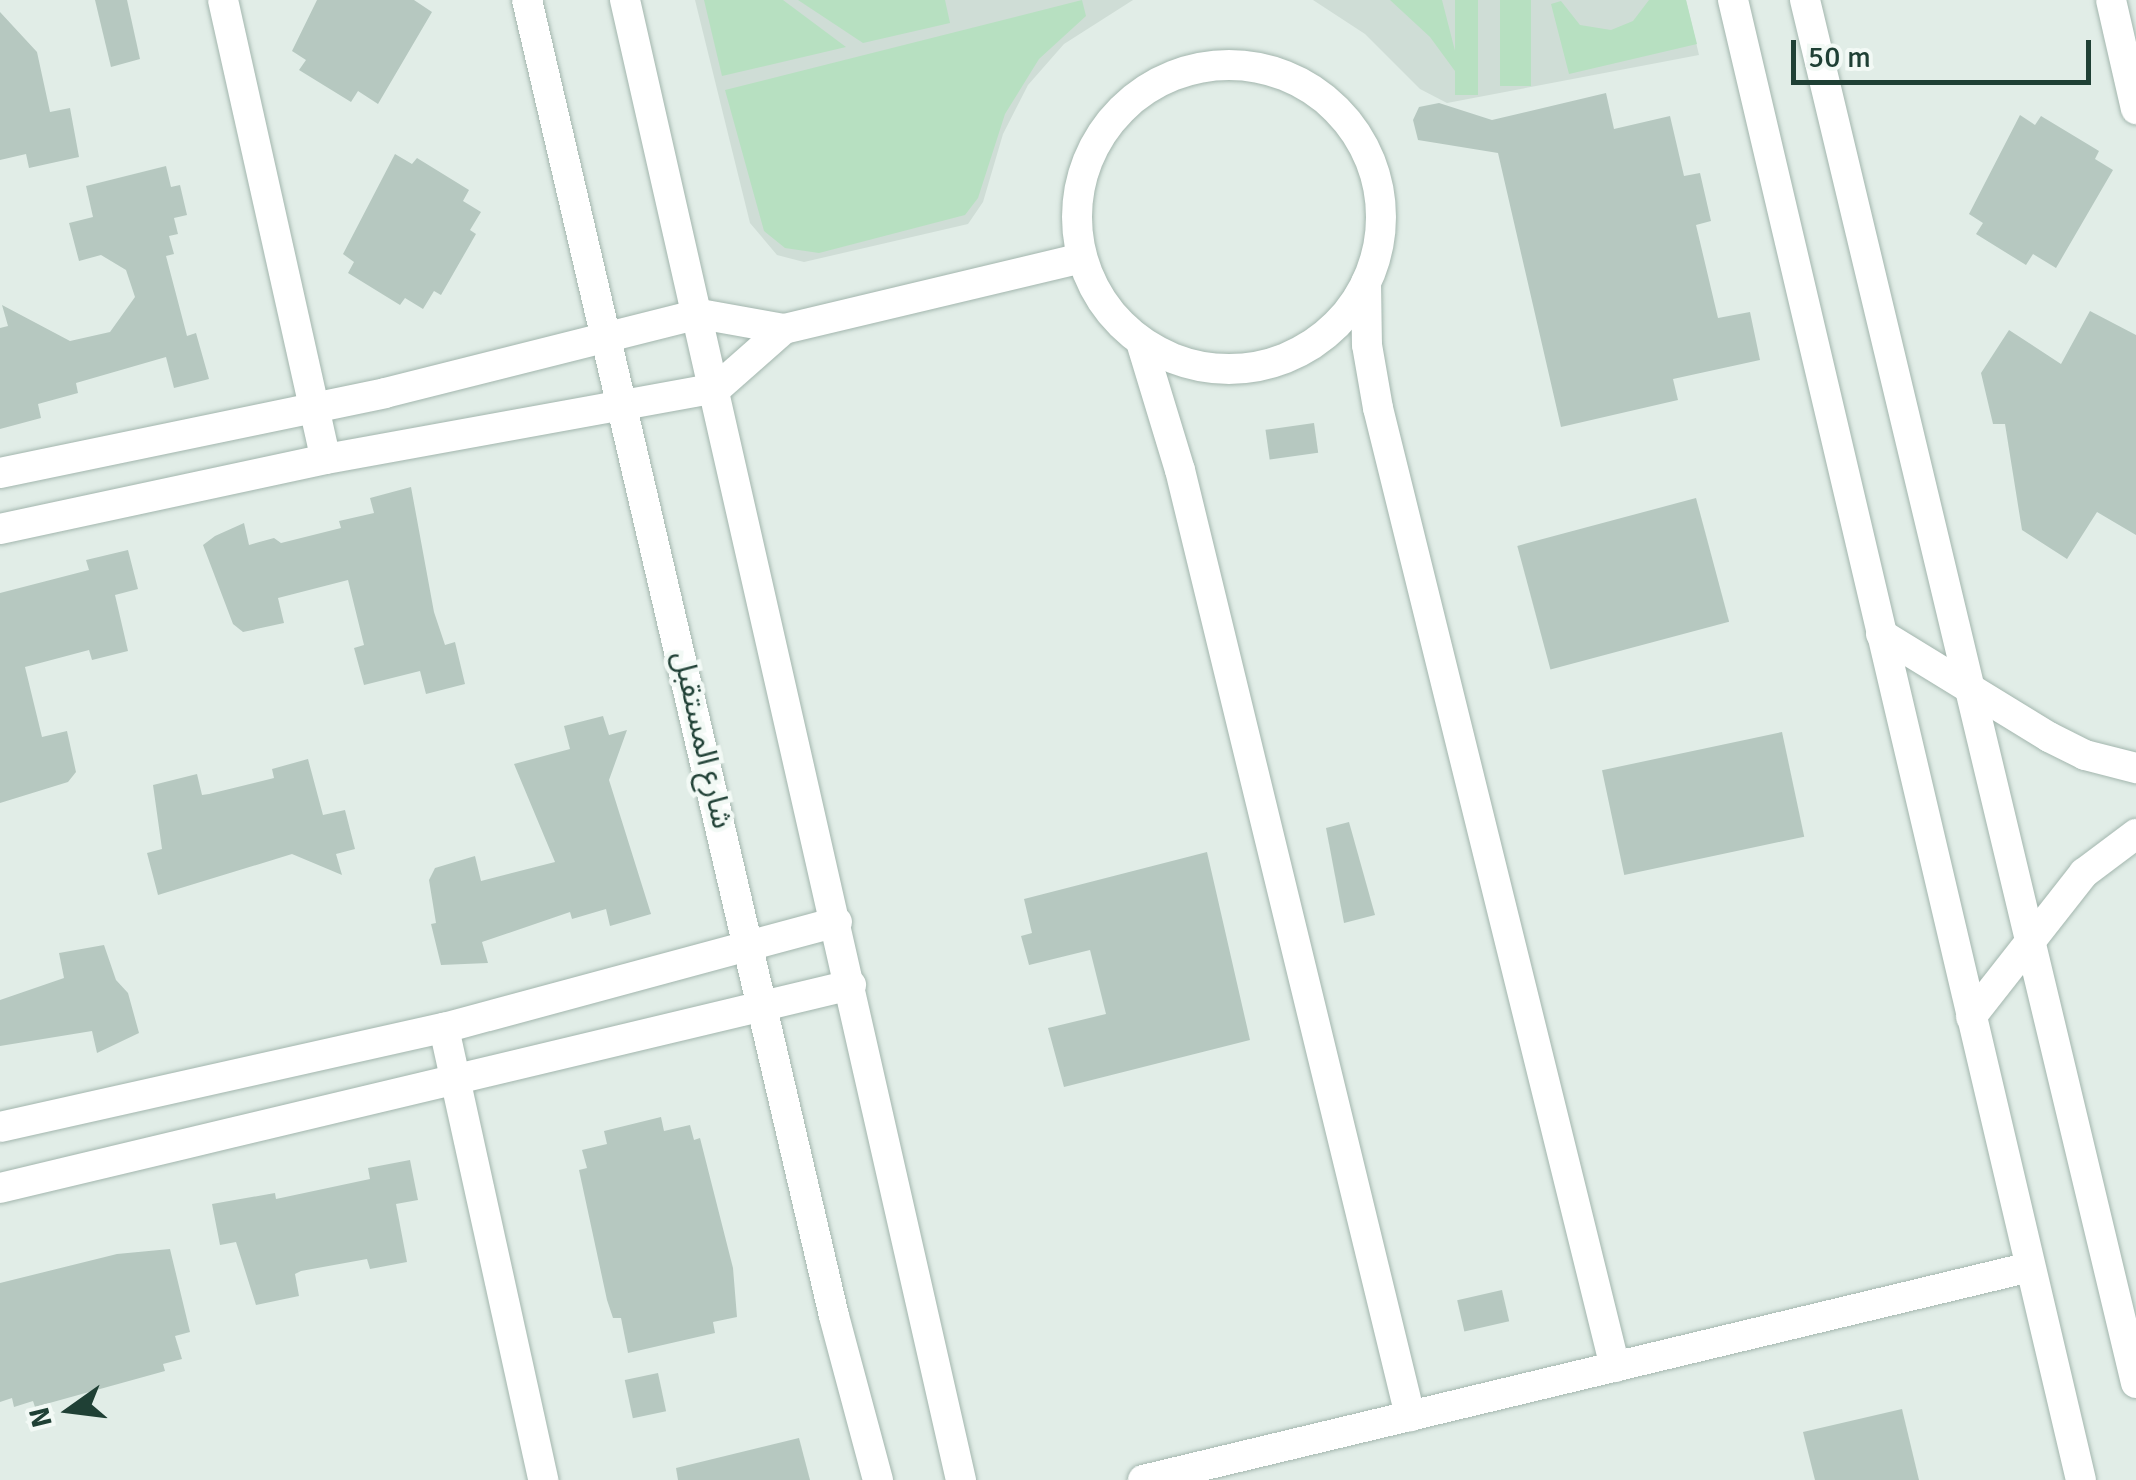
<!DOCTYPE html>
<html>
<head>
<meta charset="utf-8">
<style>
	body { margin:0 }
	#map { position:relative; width:2136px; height:1480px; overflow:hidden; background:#e1ede7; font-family:Signika,"Noto Sans Arabic",sans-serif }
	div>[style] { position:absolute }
	.built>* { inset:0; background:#cfddd6 }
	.green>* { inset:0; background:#b7e0c1; transform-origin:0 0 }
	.building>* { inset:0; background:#b6c8c0; transform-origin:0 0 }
	.roads { filter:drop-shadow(0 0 2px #a3b6ae) drop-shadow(0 0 2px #a3b6ae) }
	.street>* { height:30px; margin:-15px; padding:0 15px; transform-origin:15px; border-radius:15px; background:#fff }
	.street>.ring { margin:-15px; padding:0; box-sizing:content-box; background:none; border:30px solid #fff; border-radius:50% }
	.secondary>* { height:30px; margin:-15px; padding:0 15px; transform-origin:15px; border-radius:15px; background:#fff }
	span { translate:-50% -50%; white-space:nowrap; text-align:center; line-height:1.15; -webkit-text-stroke:9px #f2f9f5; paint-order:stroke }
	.street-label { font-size:30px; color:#1f4035 }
	.north { position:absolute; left:20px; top:1360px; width:100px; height:100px; -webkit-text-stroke:8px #f2f9f5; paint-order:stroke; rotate:256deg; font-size:28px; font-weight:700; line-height:40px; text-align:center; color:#1f4035 }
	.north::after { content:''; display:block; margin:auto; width:35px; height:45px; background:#1f4035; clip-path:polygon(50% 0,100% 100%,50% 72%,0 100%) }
	.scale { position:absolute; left:1791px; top:40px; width:300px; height:45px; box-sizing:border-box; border:5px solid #1f4035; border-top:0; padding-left:12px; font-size:30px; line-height:35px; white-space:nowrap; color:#1f4035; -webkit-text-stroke:8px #f2f9f5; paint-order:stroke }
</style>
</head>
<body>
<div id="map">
	<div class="built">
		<i style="clip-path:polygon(695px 0,1133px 0,1064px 44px,1028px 85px,1003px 134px,983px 202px,968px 224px,804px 262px,777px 255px,750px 223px)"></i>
		<i style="clip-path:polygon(1313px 0,1686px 0,1699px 55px,1447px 103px,1420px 89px,1365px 34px)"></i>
	</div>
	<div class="green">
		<i style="clip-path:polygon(704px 0,783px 0,846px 47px,722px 76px)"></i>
		<i style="clip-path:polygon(798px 0,945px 0,950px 23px,863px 43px)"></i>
		<i style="clip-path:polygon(1082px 0,1086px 16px,1039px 59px,1005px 114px,978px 198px,965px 215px,819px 253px,785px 248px,764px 231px,725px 90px)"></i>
		<i style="clip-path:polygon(1390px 0,1442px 0,1463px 82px,1430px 37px)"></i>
		<i style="left:1455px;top:0;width:23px;height:95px"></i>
		<i style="left:1500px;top:0;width:31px;height:86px"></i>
		<i style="clip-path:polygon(1649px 0,1686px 0,1697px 44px,1569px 74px,1551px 4px,1561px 1px,1580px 25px,1611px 30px,1633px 21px)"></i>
	</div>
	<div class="building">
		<i style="clip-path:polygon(95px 0,127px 0,140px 59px,111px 67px)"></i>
		<i style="clip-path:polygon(317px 0,414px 0,432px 12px,378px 104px,358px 91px,351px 102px,299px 70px,306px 60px,292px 51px)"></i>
		<i style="clip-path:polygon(0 12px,37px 52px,50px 112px,70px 108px,79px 157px,29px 168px,26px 154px,0 160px)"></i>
		<i style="clip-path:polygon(1606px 93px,1614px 129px,1670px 116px,1684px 176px,1700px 173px,1711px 221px,1696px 225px,1718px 318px,1750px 312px,1760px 360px,1673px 379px,1678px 400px,1561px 427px,1498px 153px,1418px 140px,1413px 120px,1419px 107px,1439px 103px,1492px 120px)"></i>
		<i style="clip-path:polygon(2020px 115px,2035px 125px,2041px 116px,2099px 151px,2095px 159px,2113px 170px,2056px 268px,2033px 254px,2026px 265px,1976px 234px,1983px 223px,1969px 214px)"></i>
		<i style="clip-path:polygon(395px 154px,412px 164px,417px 158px,469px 190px,463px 201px,481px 212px,470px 230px,476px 234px,441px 295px,434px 291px,423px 309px,405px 298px,400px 305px,348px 273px,354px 262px,343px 254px)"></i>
		<i style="clip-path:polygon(166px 166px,171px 187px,180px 185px,187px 215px,174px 218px,178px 234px,169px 236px,174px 254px,166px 256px,187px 336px,196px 333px,209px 379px,174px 388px,166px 357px,76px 383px,78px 393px,38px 404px,41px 418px,0 429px,0 328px,8px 326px,2px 305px,70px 341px,110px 332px,135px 297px,126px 270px,101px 255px,79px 261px,69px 223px,93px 217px,86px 186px)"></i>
		<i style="clip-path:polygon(2090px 311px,2136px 335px,2136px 535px,2097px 512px,2067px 559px,2022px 530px,2005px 424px,1993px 424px,1981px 373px,2009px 330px,2061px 364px)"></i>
		<i style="left:1314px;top:423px;width:30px;height:49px;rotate:82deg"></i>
		<i style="clip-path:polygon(411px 487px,434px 612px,445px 645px,455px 642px,465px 684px,426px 694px,420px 671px,364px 685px,354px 648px,364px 645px,348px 580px,278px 598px,284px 623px,243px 632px,233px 624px,203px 545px,215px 536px,244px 523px,249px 545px,274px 538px,281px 543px,341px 528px,339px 521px,374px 513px,370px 498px)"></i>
		<i style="left:1696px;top:498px;width:128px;height:185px;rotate:75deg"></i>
		<i style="clip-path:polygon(128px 550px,138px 589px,115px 595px,128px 651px,92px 660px,89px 650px,25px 667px,42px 737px,67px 731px,76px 772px,68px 782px,0 803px,0 593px,89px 570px,86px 560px)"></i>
		<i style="clip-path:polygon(603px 716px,609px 735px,627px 730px,609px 780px,651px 914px,610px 926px,606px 909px,572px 919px,570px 912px,482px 942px,488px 963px,441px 965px,431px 924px,436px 923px,429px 880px,435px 868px,475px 856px,481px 881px,555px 862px,514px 764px,570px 749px,564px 726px)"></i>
		<i style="left:1782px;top:732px;width:107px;height:184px;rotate:78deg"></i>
		<i style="clip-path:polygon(308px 759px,323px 815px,345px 810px,355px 849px,336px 854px,342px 875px,292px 854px,158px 895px,147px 853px,162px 849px,153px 785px,197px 774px,202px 795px,209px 794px,274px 778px,272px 769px)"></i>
		<i style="clip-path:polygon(1349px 822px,1375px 915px,1344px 923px,1326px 828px)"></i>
		<i style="clip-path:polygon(1207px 852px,1250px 1040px,1064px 1087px,1048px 1028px,1106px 1014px,1090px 950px,1029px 965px,1021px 936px,1032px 933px,1024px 899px)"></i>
		<i style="clip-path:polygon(104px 945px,116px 980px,128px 993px,139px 1033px,97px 1053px,92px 1031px,0 1046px,0 1000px,64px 978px,59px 953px)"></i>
		<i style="clip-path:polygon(661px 1117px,664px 1131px,690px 1125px,694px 1140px,700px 1138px,733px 1268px,737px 1317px,713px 1322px,715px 1333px,628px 1353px,621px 1318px,613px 1318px,607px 1300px,579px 1170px,587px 1168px,582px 1150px,607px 1144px,604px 1131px)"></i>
		<i style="clip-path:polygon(410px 1160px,418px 1200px,396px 1204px,407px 1262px,370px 1269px,367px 1259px,301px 1271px,295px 1274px,299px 1296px,256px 1305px,236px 1242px,220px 1245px,212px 1204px,275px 1193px,276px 1199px,370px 1179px,368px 1168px)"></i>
		<i style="clip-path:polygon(170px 1249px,190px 1332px,175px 1336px,182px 1359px,163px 1364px,165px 1371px,35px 1407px,33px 1401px,14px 1407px,12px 1398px,0 1402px,0 1283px,117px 1254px)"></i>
		<i style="left:1502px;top:1290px;width:32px;height:46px;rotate:77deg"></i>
		<i style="left:658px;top:1373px;width:39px;height:34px;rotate:78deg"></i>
		<i style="clip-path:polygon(1902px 1409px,1919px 1480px,1815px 1480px,1803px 1432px)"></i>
		<i style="clip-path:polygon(799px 1438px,810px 1480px,678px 1480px,676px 1468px)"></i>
	</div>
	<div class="roads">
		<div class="street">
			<i style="left:223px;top:0;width:470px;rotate:77.4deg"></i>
			<i style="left:2111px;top:0;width:112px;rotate:77.1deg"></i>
			<i class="ring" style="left:1077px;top:65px;width:274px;height:274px"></i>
			<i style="left:1366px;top:283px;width:62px;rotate:89.1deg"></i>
			<i style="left:1367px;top:345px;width:64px;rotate:80.1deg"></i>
			<i style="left:1378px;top:408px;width:988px;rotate:76.12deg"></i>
			<i style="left:1141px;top:342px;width:134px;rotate:73.1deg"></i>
			<i style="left:1180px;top:470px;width:974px;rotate:76.33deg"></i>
			<i style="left:0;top:473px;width:393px;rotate:-11.7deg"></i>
			<i style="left:385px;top:393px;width:325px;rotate:-14.1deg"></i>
			<i style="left:700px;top:314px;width:85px;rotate:10.1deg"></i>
			<i style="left:784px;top:329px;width:306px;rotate:-13.4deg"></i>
			<i style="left:0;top:529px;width:333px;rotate:-12.1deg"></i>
			<i style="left:326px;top:459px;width:397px;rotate:-10.3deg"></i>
			<i style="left:717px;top:388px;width:89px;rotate:-41.4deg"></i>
			<i style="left:1881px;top:634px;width:197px;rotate:31.5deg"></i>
			<i style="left:2049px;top:737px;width:40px;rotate:26.6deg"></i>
			<i style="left:2085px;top:755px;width:53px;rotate:14.3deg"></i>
			<i style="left:1971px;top:1017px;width:183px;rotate:-51.9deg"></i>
			<i style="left:2084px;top:873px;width:65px;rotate:-36.9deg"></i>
			<i style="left:444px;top:1028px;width:463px;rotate:77.6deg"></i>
			<i style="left:0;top:1127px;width:455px;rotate:-12.6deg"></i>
			<i style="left:444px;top:1028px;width:407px;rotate:-15.1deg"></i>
			<i style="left:0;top:1188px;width:875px;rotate:-13.42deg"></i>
			<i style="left:1143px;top:1480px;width:912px;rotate:-13.5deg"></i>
		</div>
		<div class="secondary">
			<i style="left:527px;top:0;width:1351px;rotate:76.87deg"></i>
			<i style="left:834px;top:1316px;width:170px;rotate:75deg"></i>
			<i style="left:625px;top:0;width:1518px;rotate:77.21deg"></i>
			<i style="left:1733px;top:0;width:1520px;rotate:76.77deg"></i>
			<i style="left:1805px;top:0;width:1422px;rotate:76.54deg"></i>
		</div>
	</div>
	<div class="street-label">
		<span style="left:702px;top:740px;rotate:77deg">شارع المستقبل</span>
	</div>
	<div class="north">N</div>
	<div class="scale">50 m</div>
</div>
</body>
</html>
